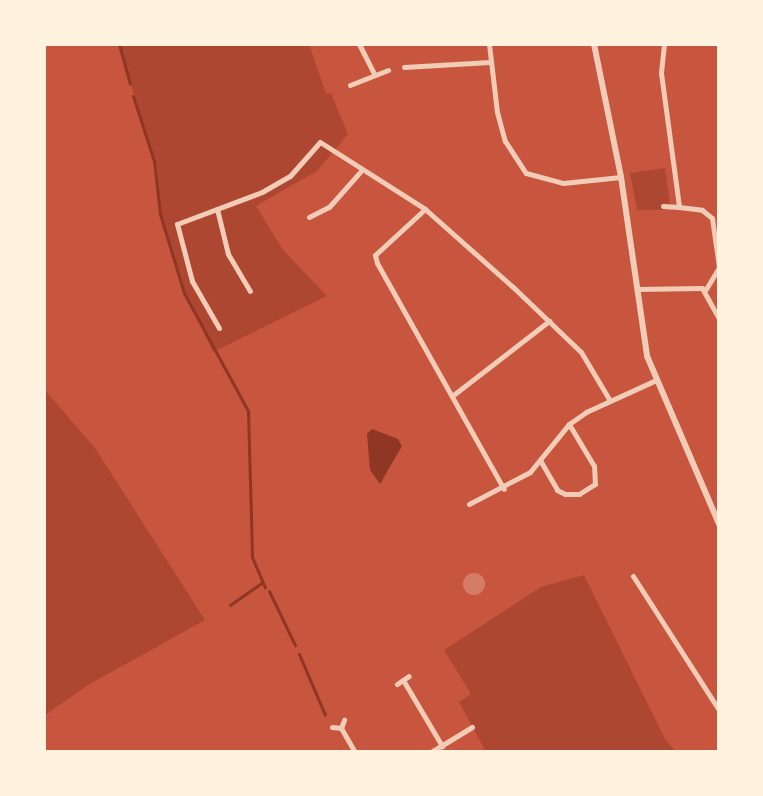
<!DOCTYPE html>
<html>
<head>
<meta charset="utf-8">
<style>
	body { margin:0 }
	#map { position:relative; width:763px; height:796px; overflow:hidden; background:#c8553d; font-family:Karla,sans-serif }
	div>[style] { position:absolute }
	.green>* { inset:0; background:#ae4732 }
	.water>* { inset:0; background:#8f3625 }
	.stream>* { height:3px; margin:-1.5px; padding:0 1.5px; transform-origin:1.5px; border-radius:1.5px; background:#8f3625 }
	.building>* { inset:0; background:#d67c66 }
	.round { border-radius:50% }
	.minor>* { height:5px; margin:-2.5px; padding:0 2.5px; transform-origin:2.5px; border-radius:2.5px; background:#f1ccb7 }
	.tertiary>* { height:6px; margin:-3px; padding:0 3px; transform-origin:3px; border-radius:3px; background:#f1ccb7 }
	span { translate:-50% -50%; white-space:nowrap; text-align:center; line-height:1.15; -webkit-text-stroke:8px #fff3e0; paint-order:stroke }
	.frame { position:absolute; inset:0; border:46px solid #fff3e0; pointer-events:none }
</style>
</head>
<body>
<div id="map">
	<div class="green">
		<i style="clip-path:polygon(119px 44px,309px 44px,326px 94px,331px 93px,348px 134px,317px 171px,256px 206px,283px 250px,327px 296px,213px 352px,180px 282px,160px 214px,154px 161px)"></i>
		<i style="clip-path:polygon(665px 168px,670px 204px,663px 203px,663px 210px,637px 210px,630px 173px)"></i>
		<i style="clip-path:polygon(44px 389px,95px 448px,205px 620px,88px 685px,44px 716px)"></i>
		<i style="clip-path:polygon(584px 575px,665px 739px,676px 752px,486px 752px,459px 702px,471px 694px,444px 650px,541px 587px)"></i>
	</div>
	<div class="water">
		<i style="clip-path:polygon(372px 429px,398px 439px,402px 446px,380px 484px,370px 470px,367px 434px)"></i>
	</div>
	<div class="stream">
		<i style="left:119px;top:44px;width:41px;rotate:74.6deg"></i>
		<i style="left:133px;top:96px;width:68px;rotate:72.1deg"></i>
		<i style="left:154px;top:161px;width:53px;rotate:83.5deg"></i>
		<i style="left:160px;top:214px;width:83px;rotate:73.1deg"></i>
		<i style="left:184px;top:293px;width:134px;rotate:61.5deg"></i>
		<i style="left:248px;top:411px;width:146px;rotate:88.4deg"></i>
		<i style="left:252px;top:557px;width:33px;rotate:67deg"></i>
		<i style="left:269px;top:591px;width:60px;rotate:64.3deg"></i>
		<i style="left:230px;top:605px;width:39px;rotate:-35deg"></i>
		<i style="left:299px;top:654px;width:66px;rotate:66.9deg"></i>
	</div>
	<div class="building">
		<i class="round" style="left:463px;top:573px;width:22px;height:22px"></i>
	</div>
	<div class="minor">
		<i style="left:359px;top:44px;width:34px;rotate:63deg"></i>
		<i style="left:489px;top:44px;width:68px;rotate:83.3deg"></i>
		<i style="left:497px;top:112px;width:30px;rotate:75deg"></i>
		<i style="left:505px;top:141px;width:38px;rotate:57deg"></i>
		<i style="left:526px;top:173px;width:38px;rotate:15deg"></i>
		<i style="left:563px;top:183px;width:58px;rotate:-5.9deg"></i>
		<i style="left:664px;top:44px;width:29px;rotate:96deg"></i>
		<i style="left:661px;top:73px;width:135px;rotate:82.3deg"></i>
		<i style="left:679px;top:207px;width:23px;rotate:7deg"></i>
		<i style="left:702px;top:210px;width:13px;rotate:39deg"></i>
		<i style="left:712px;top:218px;width:49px;rotate:81.9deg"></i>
		<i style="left:404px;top:67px;width:86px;rotate:-3.3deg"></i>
		<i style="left:350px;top:85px;width:41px;rotate:-21.5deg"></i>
		<i style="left:663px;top:206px;width:16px;rotate:4deg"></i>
		<i style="left:217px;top:209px;width:46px;rotate:76.3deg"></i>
		<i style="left:228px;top:254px;width:43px;rotate:59.3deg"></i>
		<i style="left:425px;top:209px;width:68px;rotate:137.4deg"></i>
		<i style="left:375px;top:255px;width:8px;rotate:76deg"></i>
		<i style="left:377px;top:263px;width:259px;rotate:60.7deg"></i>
		<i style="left:309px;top:217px;width:22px;rotate:-27deg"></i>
		<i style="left:329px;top:207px;width:47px;rotate:-48.5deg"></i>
		<i style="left:637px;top:289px;width:65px;rotate:-0.9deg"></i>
		<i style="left:702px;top:288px;width:35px;rotate:61deg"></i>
		<i style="left:706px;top:289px;width:26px;rotate:-59deg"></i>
		<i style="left:219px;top:328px;width:54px;rotate:-119.9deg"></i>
		<i style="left:192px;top:281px;width:59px;rotate:-104.7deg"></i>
		<i style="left:177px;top:224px;width:91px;rotate:-20.6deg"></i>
		<i style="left:262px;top:192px;width:32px;rotate:-30deg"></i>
		<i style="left:290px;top:176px;width:45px;rotate:-48.6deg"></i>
		<i style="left:320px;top:142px;width:125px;rotate:32.5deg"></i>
		<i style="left:425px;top:209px;width:118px;rotate:41.6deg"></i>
		<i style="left:513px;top:287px;width:94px;rotate:43.7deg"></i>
		<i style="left:581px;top:352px;width:55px;rotate:59.2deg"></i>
		<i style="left:452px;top:396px;width:123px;rotate:-37.7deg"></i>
		<i style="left:540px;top:460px;width:34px;rotate:60deg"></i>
		<i style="left:557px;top:490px;width:9px;rotate:27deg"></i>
		<i style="left:565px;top:494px;width:14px"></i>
		<i style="left:579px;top:494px;width:19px;rotate:-32deg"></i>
		<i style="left:595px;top:484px;width:18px;rotate:-93deg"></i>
		<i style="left:594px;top:466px;width:49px;rotate:-120.8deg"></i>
		<i style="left:469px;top:504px;width:69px;rotate:-27.7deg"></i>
		<i style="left:530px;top:472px;width:62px;rotate:-50.9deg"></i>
		<i style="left:569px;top:424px;width:21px;rotate:-35deg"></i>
		<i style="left:586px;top:412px;width:75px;rotate:-24.5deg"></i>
		<i style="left:633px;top:576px;width:159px;rotate:57.3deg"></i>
		<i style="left:403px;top:680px;width:77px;rotate:59.4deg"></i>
		<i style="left:397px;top:684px;width:14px;rotate:-34deg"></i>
		<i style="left:332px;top:727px;width:9px;rotate:6deg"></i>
		<i style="left:341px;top:728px;width:9px;rotate:-69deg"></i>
		<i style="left:341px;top:728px;width:28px;rotate:60deg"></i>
		<i style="left:431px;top:752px;width:48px;rotate:-31.4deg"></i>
	</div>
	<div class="tertiary">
		<i style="left:594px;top:44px;width:136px;rotate:78.5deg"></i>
		<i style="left:621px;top:177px;width:181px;rotate:81.7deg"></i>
		<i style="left:647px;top:356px;width:183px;rotate:66.8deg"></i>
	</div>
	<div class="frame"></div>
</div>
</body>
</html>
